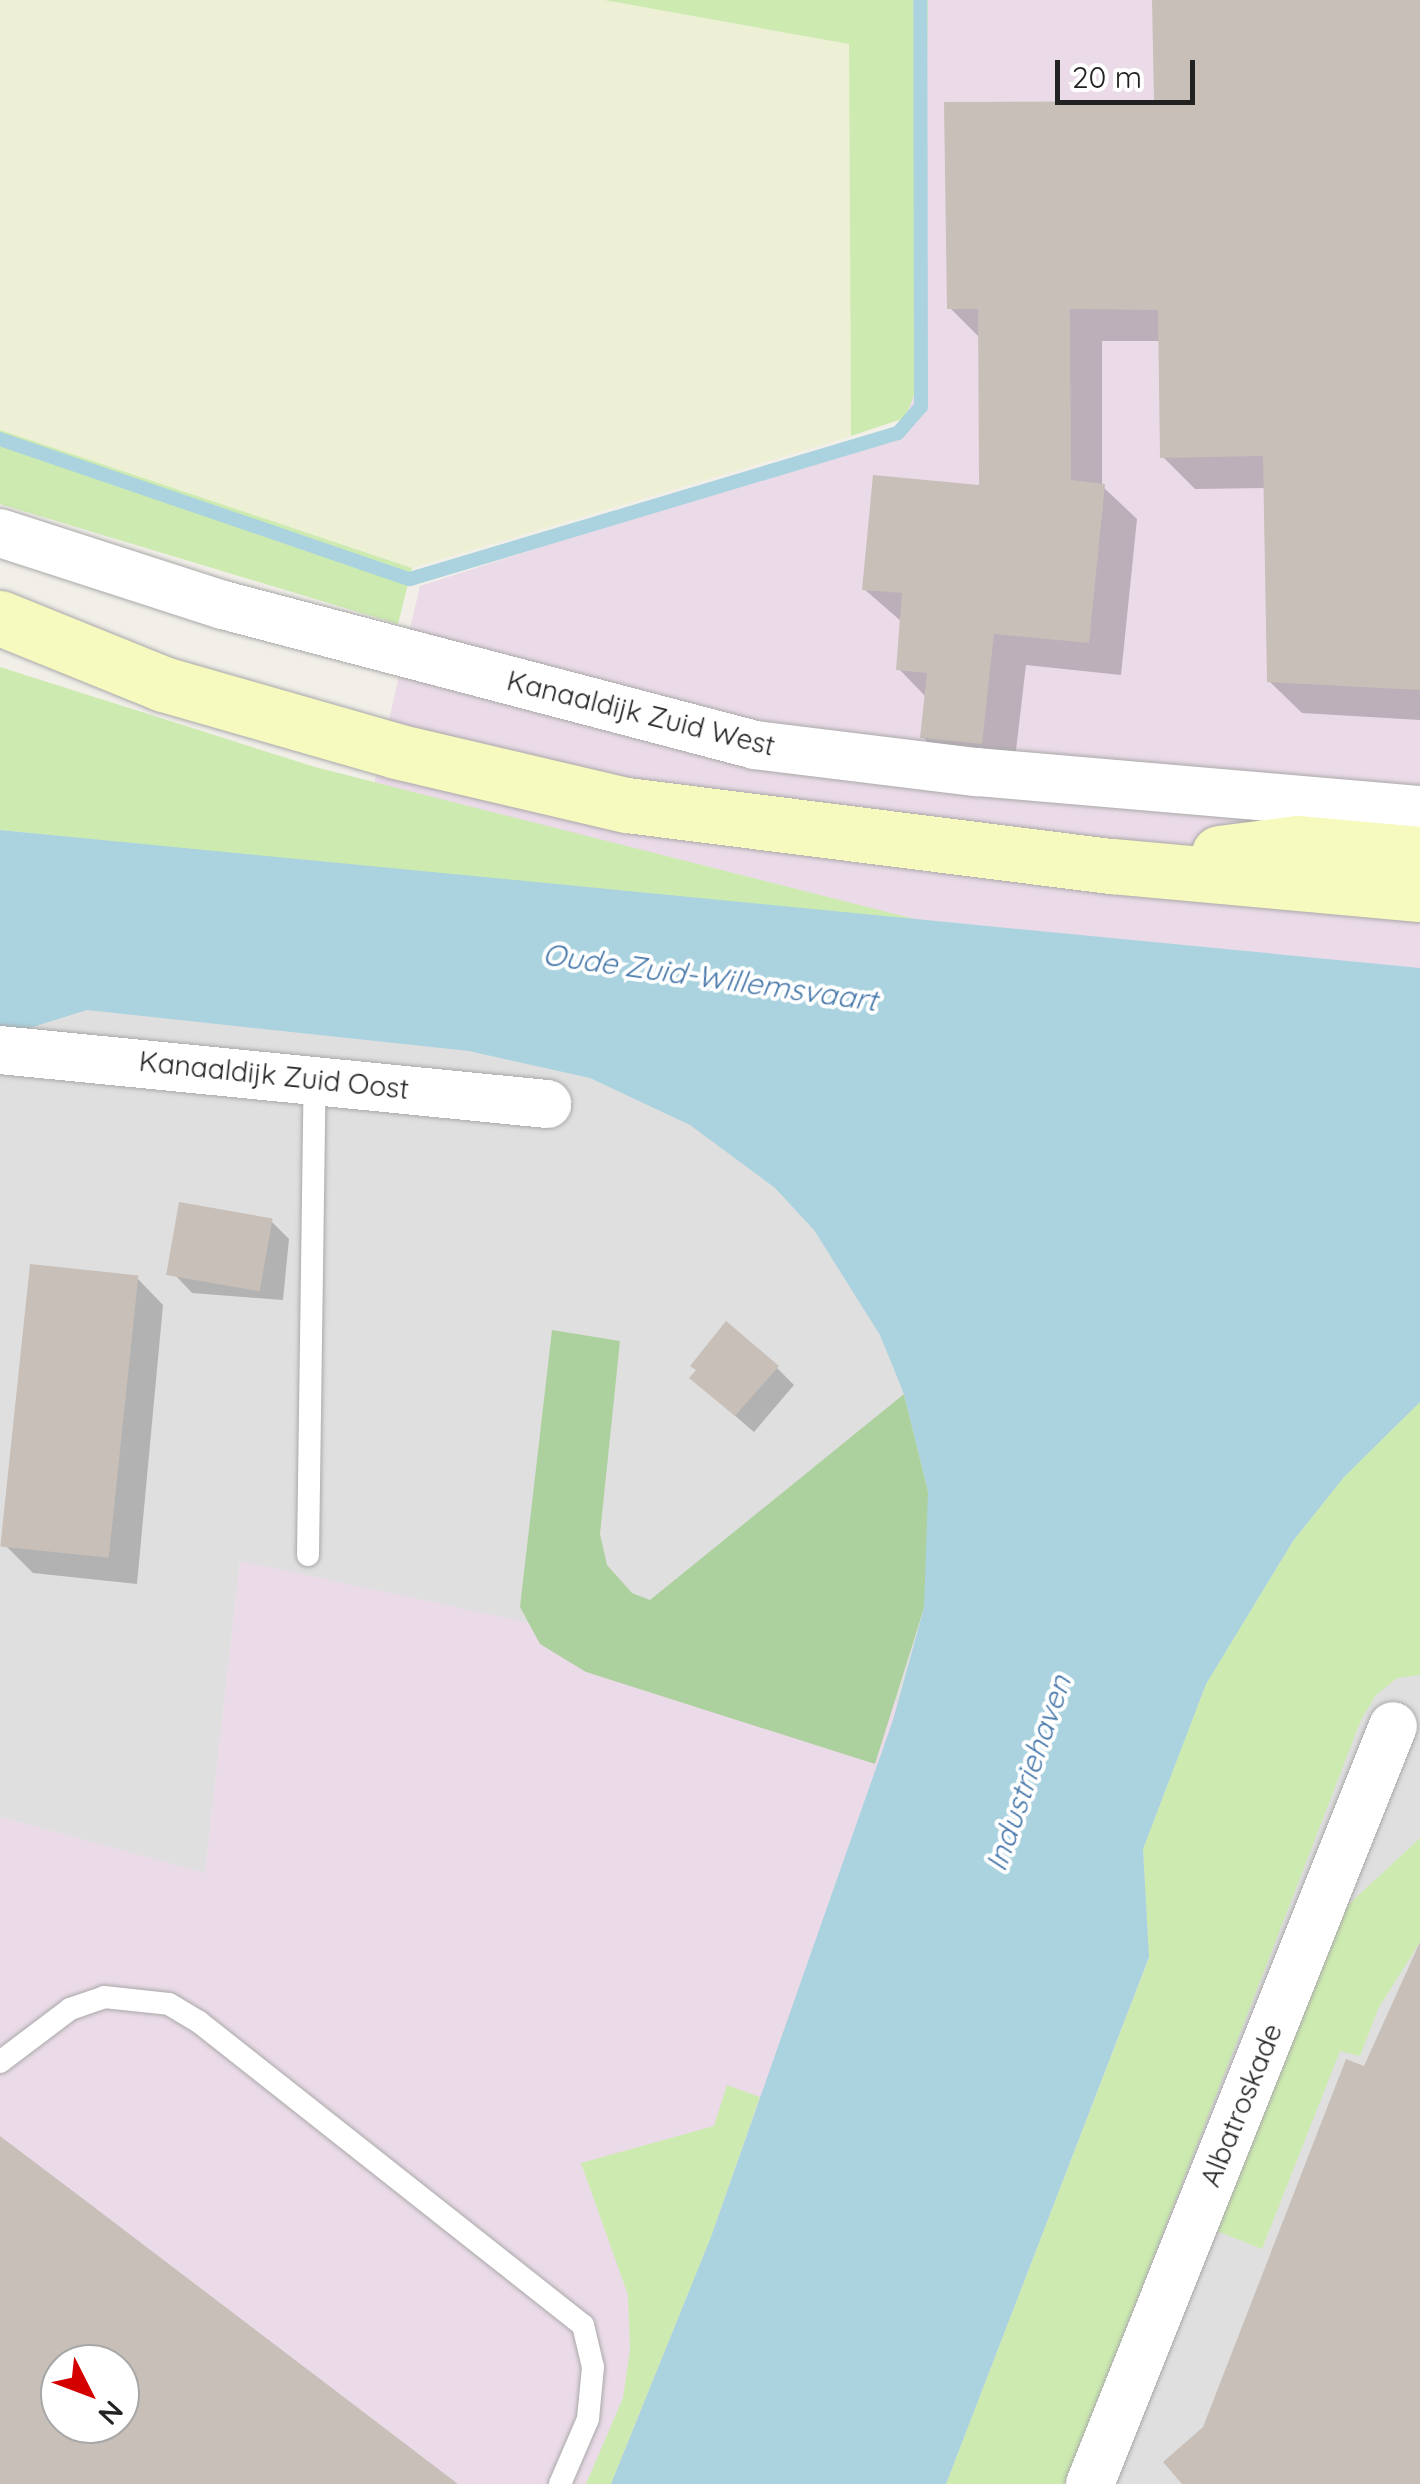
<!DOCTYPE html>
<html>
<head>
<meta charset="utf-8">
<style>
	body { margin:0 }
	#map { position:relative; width:1420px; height:2484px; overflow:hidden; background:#f2efe9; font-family:Quicksand,sans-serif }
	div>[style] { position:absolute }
	.residential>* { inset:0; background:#e0dfdf }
	.industrial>* { inset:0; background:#ebdbe8 }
	.farmland>* { inset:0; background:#eef0d5 }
	.grass>* { inset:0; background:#cdebb0 }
	.forest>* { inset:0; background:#add19e }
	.water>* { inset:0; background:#aad3df }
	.shadow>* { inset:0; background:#0003 }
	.stream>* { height:14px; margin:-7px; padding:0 7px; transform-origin:7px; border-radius:7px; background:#aad3df }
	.building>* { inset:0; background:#c7bfb8; transform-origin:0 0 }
	.roads { filter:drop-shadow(0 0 2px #a9a9a9) drop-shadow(0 0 2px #a9a9a9) }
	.lane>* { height:22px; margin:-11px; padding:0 11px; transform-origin:11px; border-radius:11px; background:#fff }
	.street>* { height:48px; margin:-24px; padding:0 24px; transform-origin:24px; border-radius:24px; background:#fff }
	.secondary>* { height:55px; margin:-27.5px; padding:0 27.5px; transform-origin:27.5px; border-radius:27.5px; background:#f7fabf }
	span { translate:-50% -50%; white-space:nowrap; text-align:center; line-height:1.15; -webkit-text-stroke:8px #fff; paint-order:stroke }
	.street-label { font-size:28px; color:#222 }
	.water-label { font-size:30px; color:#4a7aab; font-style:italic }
	.north { position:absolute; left:40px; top:2344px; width:100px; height:100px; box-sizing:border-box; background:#fff; border:2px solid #a7a7a7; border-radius:50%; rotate:132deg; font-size:28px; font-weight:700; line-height:40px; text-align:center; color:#222 }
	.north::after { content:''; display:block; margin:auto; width:35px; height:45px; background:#d40000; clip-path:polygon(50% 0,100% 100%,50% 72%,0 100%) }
	.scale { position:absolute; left:1055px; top:60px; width:140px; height:45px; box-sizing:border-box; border:5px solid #222; border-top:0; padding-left:12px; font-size:30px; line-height:35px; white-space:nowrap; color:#222; -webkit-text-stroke:8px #fff; paint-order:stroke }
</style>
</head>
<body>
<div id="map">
	<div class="residential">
		<i style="clip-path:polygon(0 923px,1420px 1009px,1420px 2484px,684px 2484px,240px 1562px,205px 1874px,0 1817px)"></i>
	</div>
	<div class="industrial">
		<i style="clip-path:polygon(915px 0,1420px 0,1420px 1009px,333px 960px,420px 586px,903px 430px)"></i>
		<i style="clip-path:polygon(evenodd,240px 1561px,968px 1717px,684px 2484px,0 2484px,0 1817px,205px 1873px,240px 1561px,60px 2364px,120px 2364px,120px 2424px,60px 2424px,60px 2364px)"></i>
	</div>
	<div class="farmland">
		<i style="clip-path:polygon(0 0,604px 0,849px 44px,851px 436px,412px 568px,0 430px)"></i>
	</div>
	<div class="grass">
		<i style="clip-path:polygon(604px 0,928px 0,922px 375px,905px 418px,851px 436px,849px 44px)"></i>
		<i style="clip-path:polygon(0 430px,412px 568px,398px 624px,0 504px)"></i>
		<i style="clip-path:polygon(0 667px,315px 767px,946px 927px,0 830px)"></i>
		<i style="clip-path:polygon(1420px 1402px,1420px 1675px,1397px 1678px,1376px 1695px,1361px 1720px,1066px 2484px,946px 2484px,1149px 1958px,1143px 1849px,1206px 1684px,1293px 1541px,1344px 1477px)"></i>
		<i style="clip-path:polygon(1420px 1838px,1420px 1942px,1378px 2009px,1360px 2056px,1340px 2051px,1262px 2249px,1212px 2229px,1346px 1907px)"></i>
		<i style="clip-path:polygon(727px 2085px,760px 2097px,711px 2237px,611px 2484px,586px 2484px,623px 2398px,630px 2349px,628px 2295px,581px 2163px,714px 2126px)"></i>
	</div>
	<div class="forest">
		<i style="clip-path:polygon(552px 1330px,620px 1341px,600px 1534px,607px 1565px,632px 1593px,650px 1600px,904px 1394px,928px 1491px,930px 1542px,924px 1608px,875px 1764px,586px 1672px,540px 1644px,520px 1607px)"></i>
	</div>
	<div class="water">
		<i style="clip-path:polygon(0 830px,1420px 968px,1420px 1402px,1344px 1477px,1293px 1541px,1206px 1684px,1143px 1849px,1149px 1957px,946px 2484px,611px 2484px,711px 2237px,893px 1720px,924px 1608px,928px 1491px,904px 1394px,880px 1335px,814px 1230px,775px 1188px,690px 1125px,590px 1078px,469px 1051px,87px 1010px,20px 1031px,0 1029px)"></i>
	</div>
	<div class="shadow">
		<i style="clip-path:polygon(1154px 0,1420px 0,1420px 720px,1302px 713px,1269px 681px,1266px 488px,1195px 489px,1163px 457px,1161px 341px,1102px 341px,1102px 486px,1137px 519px,1121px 675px,1026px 665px,1013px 776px,955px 769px,923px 737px,927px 698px,899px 669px,902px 622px,864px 589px,982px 488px,981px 339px,950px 308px,1156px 103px)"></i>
		<i style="clip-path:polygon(271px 1221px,289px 1239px,283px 1300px,192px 1293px,175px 1275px)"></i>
		<i style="clip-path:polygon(137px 1278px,163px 1305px,137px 1584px,33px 1573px,6px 1546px)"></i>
		<i style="clip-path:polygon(777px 1368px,794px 1385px,754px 1432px,711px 1395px)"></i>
	</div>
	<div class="stream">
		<i style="left:0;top:439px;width:433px;rotate:18.9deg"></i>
		<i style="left:410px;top:579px;width:509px;rotate:-16.66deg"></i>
		<i style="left:898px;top:433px;width:35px;rotate:-49deg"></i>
		<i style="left:921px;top:407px;width:407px;rotate:-90.1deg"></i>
	</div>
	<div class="building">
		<i style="clip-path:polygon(1152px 0,1420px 0,1420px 690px,1267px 682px,1263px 456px,1160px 458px,1158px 310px,1070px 309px,1071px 480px,1105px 484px,1089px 643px,994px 634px,982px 744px,920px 738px,927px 673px,896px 670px,902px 593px,862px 590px,873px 475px,979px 485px,978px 309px,947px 309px,944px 102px,1154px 101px)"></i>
		<i style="left:179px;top:1202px;width:95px;height:74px;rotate:10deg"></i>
		<i style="left:30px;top:1264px;width:109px;height:284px;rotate:6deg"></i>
		<i style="clip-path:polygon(726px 1321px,779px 1366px,735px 1416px,689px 1378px,696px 1370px,690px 1366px)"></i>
		<i style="clip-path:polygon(1420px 1942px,1420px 2484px,1182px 2484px,1163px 2462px,1203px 2427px,1346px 2059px,1364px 2066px)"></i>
		<i style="clip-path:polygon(evenodd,0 2136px,86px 2201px,458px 2484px,0 2484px,0 2136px,60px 2364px,120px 2364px,120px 2424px,60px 2424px,60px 2364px)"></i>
	</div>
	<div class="roads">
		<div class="lane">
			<i style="left:308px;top:1555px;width:478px;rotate:-89.2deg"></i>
			<i style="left:0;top:2062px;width:88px;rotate:-37.1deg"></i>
			<i style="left:70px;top:2009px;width:36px;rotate:-19deg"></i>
			<i style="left:104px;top:1997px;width:65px;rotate:6.1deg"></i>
			<i style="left:169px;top:2004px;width:35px;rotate:31deg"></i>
			<i style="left:199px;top:2022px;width:489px;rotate:38.3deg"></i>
			<i style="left:583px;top:2325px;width:43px;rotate:76.6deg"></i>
			<i style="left:593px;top:2367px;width:52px;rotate:95.5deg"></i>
			<i style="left:588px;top:2419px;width:71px;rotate:113.3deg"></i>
		</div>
		<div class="street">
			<i style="left:0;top:533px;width:234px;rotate:17.9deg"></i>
			<i style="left:223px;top:605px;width:550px;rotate:14.74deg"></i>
			<i style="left:755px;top:745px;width:223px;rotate:7deg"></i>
			<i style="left:976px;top:772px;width:446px;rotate:4.9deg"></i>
			<i style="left:0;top:1050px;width:550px;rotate:5.64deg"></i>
			<i style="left:1090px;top:2484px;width:816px;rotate:-68.21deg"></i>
		</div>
		<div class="secondary">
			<i style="left:0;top:618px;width:176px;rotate:22deg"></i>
			<i style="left:163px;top:684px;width:242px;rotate:16deg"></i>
			<i style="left:396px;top:751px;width:237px;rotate:13.2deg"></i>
			<i style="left:627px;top:805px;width:489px;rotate:7.2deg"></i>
			<i style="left:1112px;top:866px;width:309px;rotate:5.2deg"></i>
			<i style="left:1219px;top:853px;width:79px;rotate:-7.3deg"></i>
			<i style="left:1297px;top:843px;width:123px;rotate:5.1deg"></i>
		</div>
	</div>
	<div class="street-label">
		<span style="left:641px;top:713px;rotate:14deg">Kanaaldijk Zuid West</span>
		<span style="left:274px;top:1075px;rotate:6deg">Kanaaldijk Zuid Oost</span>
		<span style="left:1241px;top:2105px;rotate:-68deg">Albatroskade</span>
	</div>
	<div class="water-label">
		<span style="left:710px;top:977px;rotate:8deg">Oude Zuid-Willemsvaart</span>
		<span style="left:1028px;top:1773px;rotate:-71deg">Industriehaven</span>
	</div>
	<div class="north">N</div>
	<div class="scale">20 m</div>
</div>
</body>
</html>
